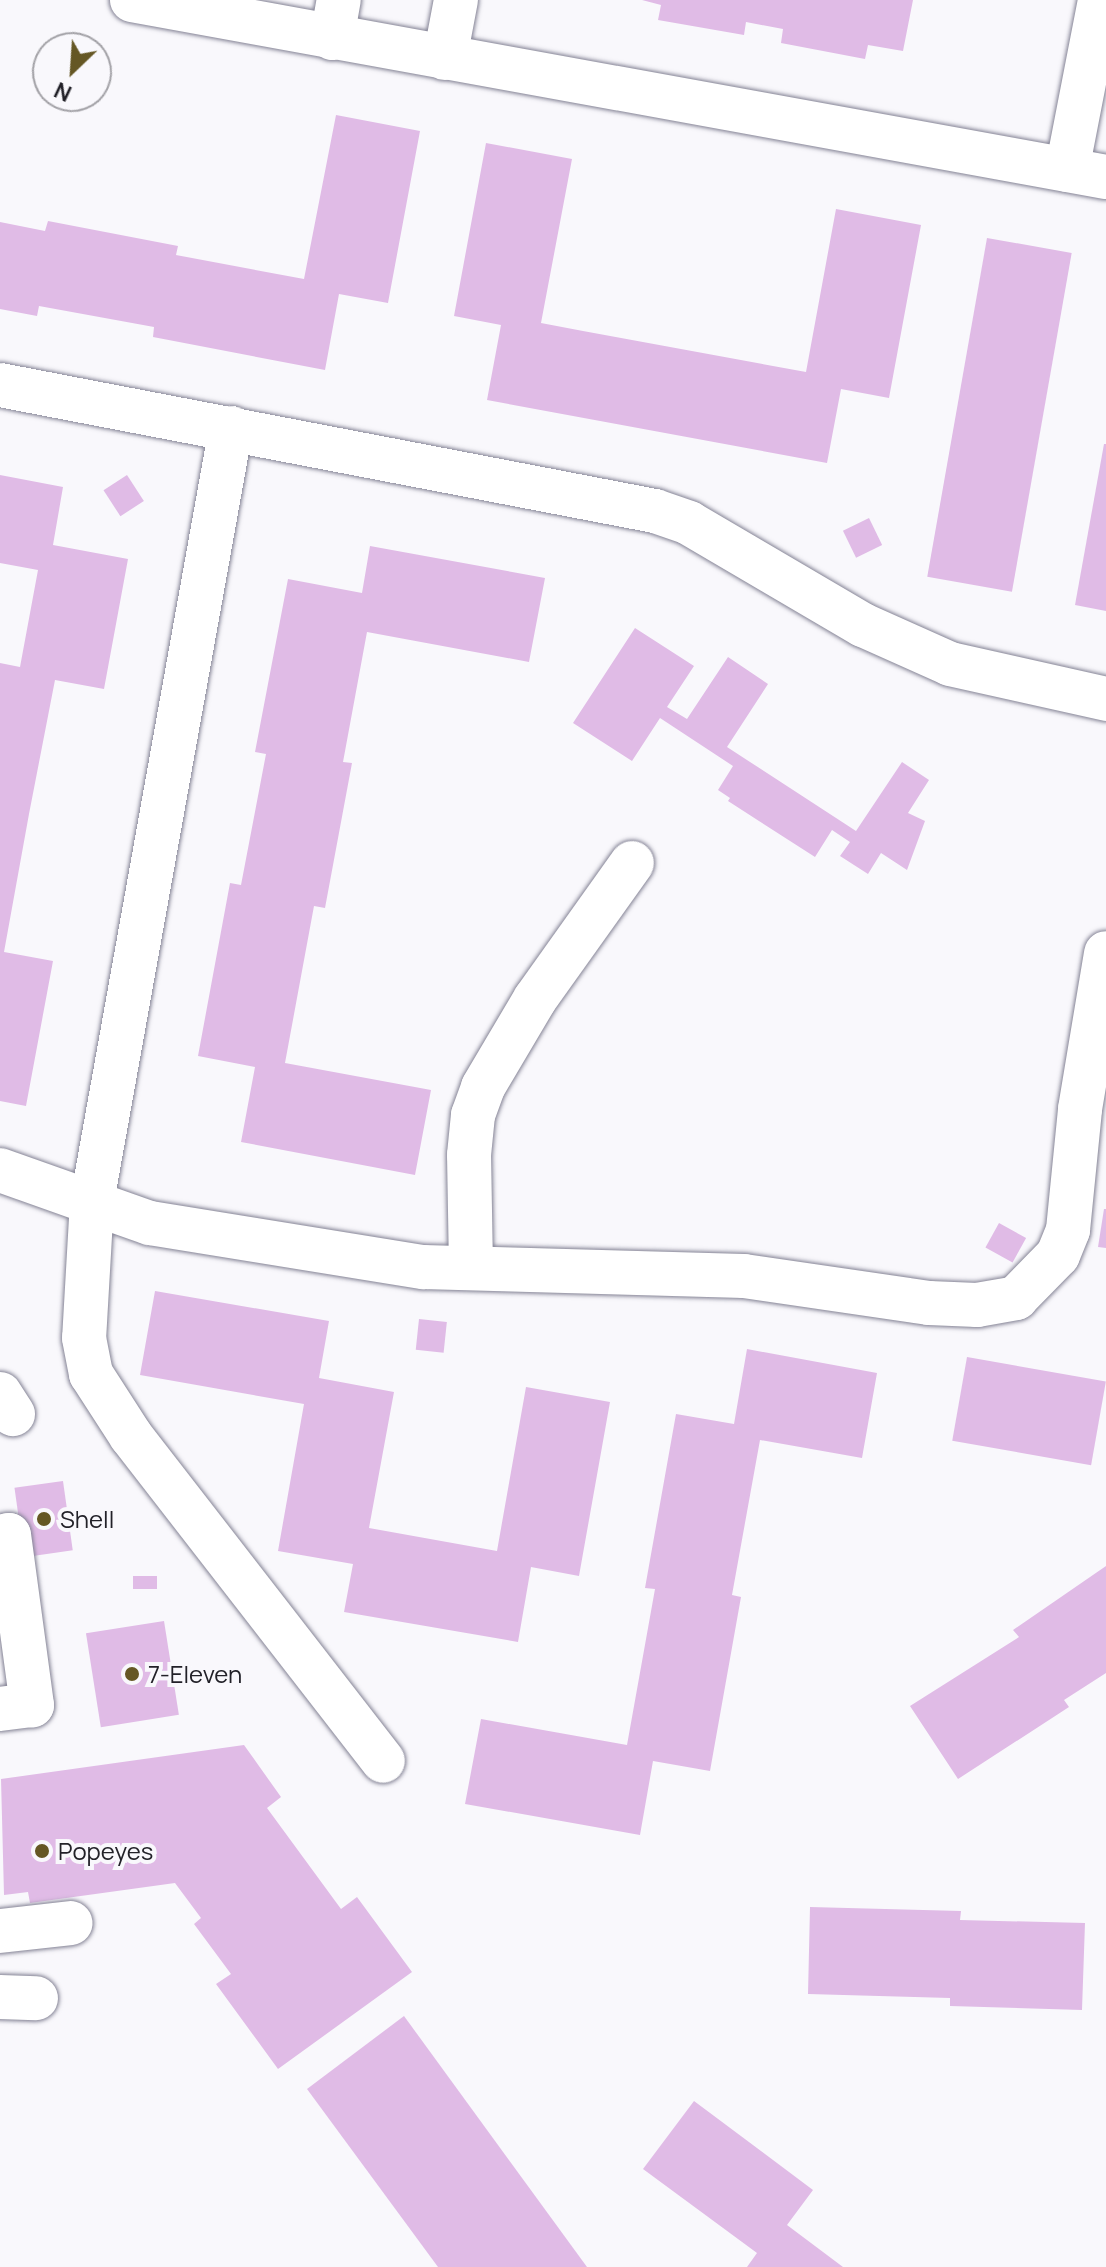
<!DOCTYPE html>
<html>
<head>
<meta charset="utf-8">
<style>
	body { margin:0 }
	#map { position:relative; width:1106px; height:2267px; overflow:hidden; background:#f9f8fc; font-family:Manrope,sans-serif }
	div>[style] { position:absolute }
	.building>* { inset:0; background:#e0bbe6; transform-origin:0 0 }
	.roads { filter:drop-shadow(0 0 2px #848395) drop-shadow(0 0 2px #848395) }
	.minor>* { height:44px; margin:-22px; padding:0 22px; transform-origin:22px; border-radius:22px; background:#fff }
	.dots>* { width:22px; height:22px; translate:-50% -50%; box-sizing:border-box; border:4px solid #f9f8fc; border-radius:50% }
	span { translate:-50% -50%; white-space:nowrap; text-align:center; line-height:1.15; -webkit-text-stroke:8px #f9f8fc; paint-order:stroke }
	.poi-label { font-size:24px; color:#222128 }
	.left { translate:0 -50%; text-align:left }
	.north { position:absolute; left:32px; top:32px; width:80px; height:80px; box-sizing:border-box; background:#f9f8fc; border:2px solid #a3a2a7; border-radius:50%; rotate:205deg; font-size:22px; font-weight:700; line-height:32px; text-align:center; color:#222128 }
	.north::after { content:''; display:block; margin:auto; width:28px; height:36px; background:#655724; clip-path:polygon(50% 0,100% 100%,50% 72%,0 100%) }
</style>
</head>
<body>
<div id="map">
	<div class="building">
		<i style="clip-path:polygon(642px 0,913px 0,903px 51px,868px 45px,865px 59px,781px 43px,783px 29px,746px 22px,744px 35px,658px 20px,661px 5px)"></i>
		<i style="clip-path:polygon(336px 115px,420px 131px,388px 303px,339px 294px,325px 370px,153px 337px,154px 327px,39px 306px,37px 316px,0 309px,0 222px,45px 231px,48px 221px,178px 246px,176px 255px,304px 279px)"></i>
		<i style="clip-path:polygon(486px 143px,572px 159px,541px 323px,583px 331px,806px 372px,836px 209px,921px 225px,889px 398px,841px 389px,827px 463px,487px 400px,501px 325px,454px 316px)"></i>
		<i style="left:987px;top:238px;width:86px;height:344px;rotate:10deg"></i>
		<i style="clip-path:polygon(1104px 444px,1106px 444px,1106px 611px,1075px 605px)"></i>
		<i style="clip-path:polygon(0 475px,63px 487px,53px 545px,128px 559px,104px 689px,55px 680px,29px 814px,4px 952px,53px 961px,26px 1106px,0 1101px,0 663px,20px 667px,38px 570px,0 563px)"></i>
		<i style="left:127px;top:475px;width:31px;height:28px;rotate:57deg"></i>
		<i style="left:869px;top:518px;width:30px;height:29px;rotate:64deg"></i>
		<i style="clip-path:polygon(370px 546px,545px 578px,529px 662px,367px 632px,343px 762px,352px 763px,325px 908px,314px 906px,285px 1063px,431px 1090px,415px 1175px,241px 1142px,255px 1067px,198px 1056px,230px 883px,241px 885px,266px 754px,255px 752px,288px 579px,362px 593px)"></i>
		<i style="clip-path:polygon(635px 628px,694px 666px,667px 707px,687px 719px,728px 657px,768px 684px,727px 747px,856px 831px,902px 762px,929px 780px,908px 813px,925px 821px,907px 870px,881px 853px,868px 874px,840px 856px,850px 842px,832px 830px,815px 857px,728px 801px,730px 798px,718px 790px,733px 766px,660px 718px,632px 761px,573px 723px)"></i>
		<i style="clip-path:polygon(1104px 1209px,1106px 1209px,1106px 1248px,1098px 1247px)"></i>
		<i style="left:999px;top:1223px;width:31px;height:28px;rotate:29deg"></i>
		<i style="clip-path:polygon(155px 1291px,329px 1321px,319px 1378px,394px 1392px,369px 1528px,497px 1551px,526px 1387px,610px 1402px,579px 1576px,531px 1567px,518px 1642px,344px 1612px,353px 1564px,278px 1551px,304px 1404px,140px 1375px)"></i>
		<i style="left:419px;top:1319px;width:28px;height:31px;rotate:6deg"></i>
		<i style="clip-path:polygon(747px 1349px,877px 1373px,862px 1458px,760px 1440px,732px 1595px,741px 1597px,710px 1771px,653px 1761px,640px 1835px,465px 1804px,481px 1719px,627px 1745px,655px 1589px,645px 1588px,676px 1414px,734px 1424px)"></i>
		<i style="left:967px;top:1357px;width:141px;height:85px;rotate:10deg"></i>
		<i style="left:63px;top:1481px;width:70px;height:49px;rotate:82deg"></i>
		<i style="clip-path:polygon(1106px 1566px,1106px 1673px,1064px 1700px,1069px 1707px,958px 1779px,910px 1706px,1019px 1637px,1013px 1630px)"></i>
		<i style="left:157px;top:1576px;width:13px;height:24px;rotate:90deg"></i>
		<i style="left:164px;top:1621px;width:95px;height:79px;rotate:81deg"></i>
		<i style="clip-path:polygon(244px 1745px,281px 1797px,267px 1808px,341px 1909px,357px 1897px,412px 1972px,278px 2069px,216px 1984px,231px 1974px,194px 1924px,201px 1918px,175px 1883px,30px 1903px,28px 1892px,4px 1895px,1px 1779px)"></i>
		<i style="clip-path:polygon(810px 1907px,961px 1911px,960px 1920px,1085px 1923px,1082px 2010px,950px 2006px,950px 1998px,808px 1994px)"></i>
		<i style="clip-path:polygon(404px 2016px,587px 2267px,438px 2267px,307px 2089px)"></i>
		<i style="clip-path:polygon(694px 2101px,813px 2190px,787px 2225px,843px 2267px,747px 2267px,757px 2253px,643px 2169px)"></i>
	</div>
	<div class="roads">
		<div class="minor">
			<i style="left:132px;top:0;width:990px;rotate:10.3deg"></i>
			<i style="left:332px;top:38px;width:39px;rotate:-80deg"></i>
			<i style="left:445px;top:58px;width:59px;rotate:-79.3deg"></i>
			<i style="left:1067px;top:170px;width:173px;rotate:-79deg"></i>
			<i style="left:0;top:385px;width:667px;rotate:10.89deg"></i>
			<i style="left:655px;top:511px;width:36px;rotate:19deg"></i>
			<i style="left:689px;top:523px;width:202px;rotate:30.4deg"></i>
			<i style="left:863px;top:625px;width:95px;rotate:24.1deg"></i>
			<i style="left:950px;top:664px;width:160px;rotate:12.6deg"></i>
			<i style="left:231px;top:428px;width:785px;rotate:100.19deg"></i>
			<i style="left:92px;top:1201px;width:137px;rotate:93.3deg"></i>
			<i style="left:84px;top:1338px;width:37px;rotate:79deg"></i>
			<i style="left:91px;top:1374px;width:74px;rotate:57.2deg"></i>
			<i style="left:131px;top:1436px;width:411px;rotate:52.2deg"></i>
			<i style="left:0;top:1170px;width:159px;rotate:19.5deg"></i>
			<i style="left:150px;top:1223px;width:277px;rotate:9.2deg"></i>
			<i style="left:423px;top:1267px;width:321px;rotate:1.6deg"></i>
			<i style="left:744px;top:1276px;width:187px;rotate:8.3deg"></i>
			<i style="left:929px;top:1303px;width:48px;rotate:2.4deg"></i>
			<i style="left:977px;top:1305px;width:40px;rotate:-10deg"></i>
			<i style="left:1016px;top:1298px;width:60px;rotate:-45.7deg"></i>
			<i style="left:1058px;top:1255px;width:27px;rotate:-68deg"></i>
			<i style="left:1068px;top:1230px;width:122px;rotate:-84.3deg"></i>
			<i style="left:1080px;top:1109px;width:158px;rotate:-80.5deg"></i>
			<i style="left:471px;top:1268px;width:113px;rotate:-91deg"></i>
			<i style="left:469px;top:1155px;width:40px;rotate:-84.3deg"></i>
			<i style="left:473px;top:1115px;width:30px;rotate:-70deg"></i>
			<i style="left:483px;top:1087px;width:102px;rotate:-59.4deg"></i>
			<i style="left:535px;top:999px;width:167px;rotate:-54.5deg"></i>
			<i style="left:0;top:1394px;width:24px;rotate:57deg"></i>
			<i style="left:0;top:1537px;width:9px;rotate:-13deg"></i>
			<i style="left:9px;top:1535px;width:172px;rotate:82.3deg"></i>
			<i style="left:32px;top:1705px;width:32px;rotate:173deg"></i>
			<i style="left:0;top:1931px;width:71px;rotate:-6.4deg"></i>
			<i style="left:0;top:1997px;width:36px;rotate:2deg"></i>
		</div>
	</div>
	<div class="dots">
		<i style="left:44px;top:1519px;background:#655724"></i>
		<i style="left:132px;top:1674px;background:#655724"></i>
		<i style="left:42px;top:1851px;background:#655724"></i>
	</div>
	<div class="poi-label">
		<span class="left" style="left:60px;top:1519px">Shell</span>
		<span class="left" style="left:148px;top:1674px">7-Eleven</span>
		<span class="left" style="left:58px;top:1851px">Popeyes</span>
	</div>
	<div class="north">N</div>
</div>
</body>
</html>
